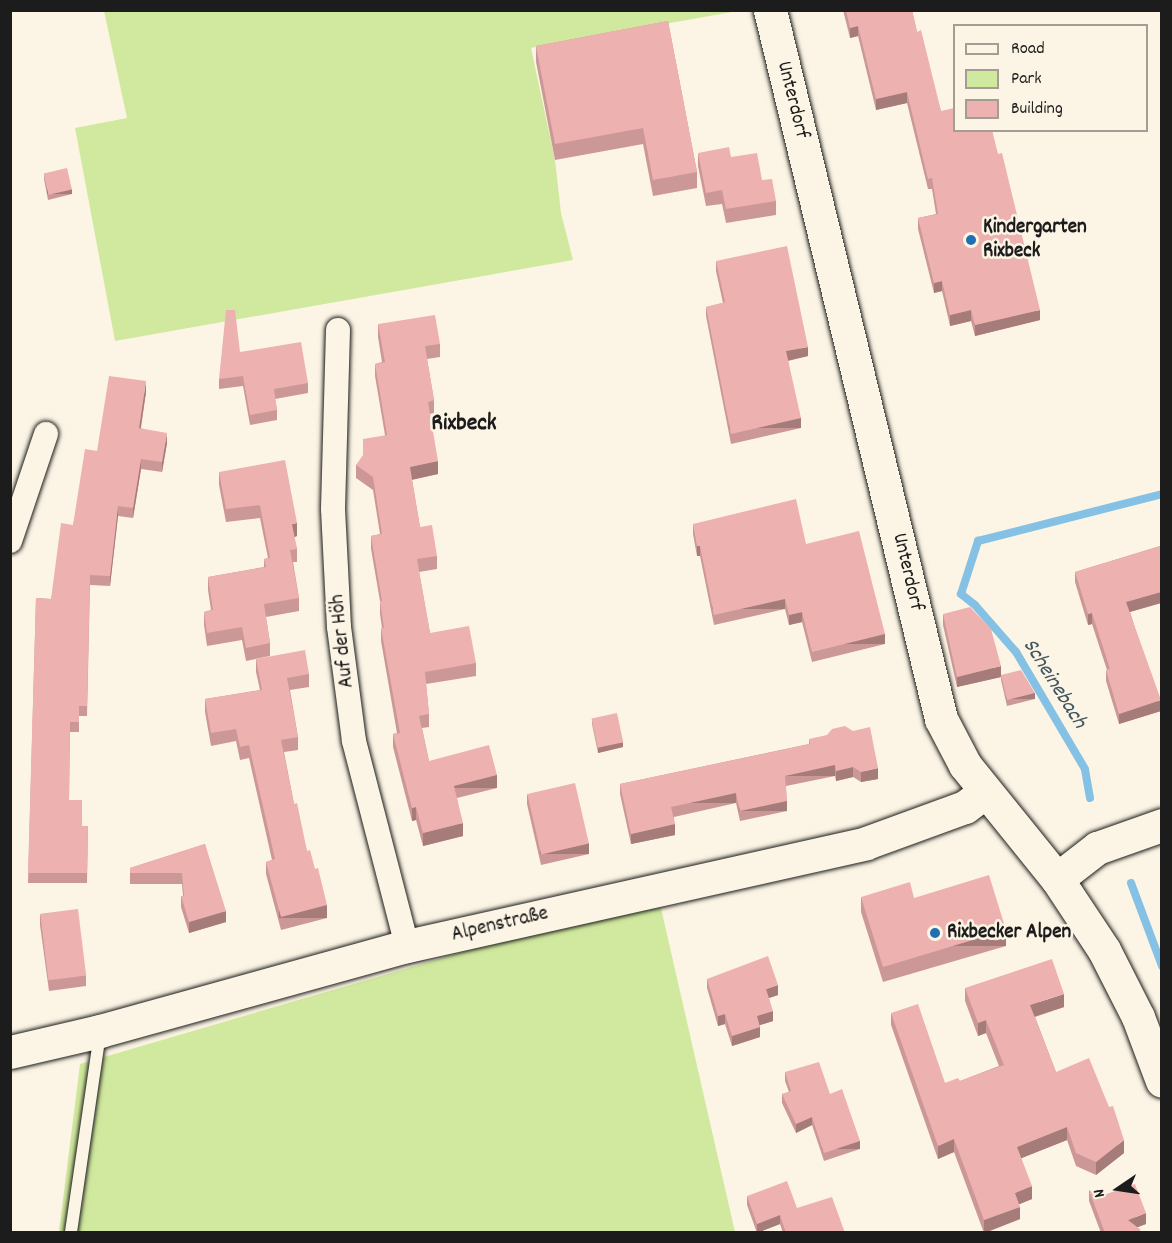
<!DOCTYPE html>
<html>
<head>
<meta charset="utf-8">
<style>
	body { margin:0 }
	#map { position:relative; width:1172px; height:1243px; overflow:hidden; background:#fcf5e5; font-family:Dekko,sans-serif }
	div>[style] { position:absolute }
	.green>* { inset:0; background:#d1e99e }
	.stream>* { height:8px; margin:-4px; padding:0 4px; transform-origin:4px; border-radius:4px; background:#85c1e4 }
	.roads { filter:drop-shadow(0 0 2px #1c1c1c) drop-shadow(0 0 2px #1c1c1c) }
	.lane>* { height:12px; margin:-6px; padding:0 6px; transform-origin:6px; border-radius:6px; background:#fcf5e5 }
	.street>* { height:24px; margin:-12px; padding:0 12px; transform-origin:12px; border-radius:12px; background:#fcf5e5 }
	.secondary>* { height:33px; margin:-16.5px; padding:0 16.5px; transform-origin:16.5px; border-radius:16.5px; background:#fcf5e5 }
	.wall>* { inset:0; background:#cc9897 }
	.shaded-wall>* { inset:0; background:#a67c7b; transform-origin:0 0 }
	.building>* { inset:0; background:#edb1b0; transform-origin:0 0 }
	.dots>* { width:16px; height:16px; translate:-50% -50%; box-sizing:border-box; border:3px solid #fcf5e5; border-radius:50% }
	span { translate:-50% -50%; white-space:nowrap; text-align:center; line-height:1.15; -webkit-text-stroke:5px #fcf5e5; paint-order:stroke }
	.street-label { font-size:21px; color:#1c1c1c }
	.poi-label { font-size:21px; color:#1c1c1c; font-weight:700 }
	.left { translate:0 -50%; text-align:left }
	.water-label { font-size:22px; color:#415662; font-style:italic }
	.quarter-label { font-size:24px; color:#1c1c1c; font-weight:700 }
	.frame { position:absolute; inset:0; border:12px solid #1c1c1c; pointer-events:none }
	.legend { position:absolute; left:953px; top:24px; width:195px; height:108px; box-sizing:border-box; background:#fcf5e5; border:2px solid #a29e95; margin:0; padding:8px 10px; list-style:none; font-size:18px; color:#1c1c1c }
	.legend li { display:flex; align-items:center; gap:12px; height:30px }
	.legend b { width:30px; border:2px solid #a29e95 }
	.north { position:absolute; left:1088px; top:1159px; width:60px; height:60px; -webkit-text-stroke:4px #fcf5e5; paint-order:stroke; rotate:257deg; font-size:16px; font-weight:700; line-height:24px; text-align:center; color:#1c1c1c }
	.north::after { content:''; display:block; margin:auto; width:21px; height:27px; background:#1c1c1c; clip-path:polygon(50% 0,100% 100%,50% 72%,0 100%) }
</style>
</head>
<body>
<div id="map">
	<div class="green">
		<i style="clip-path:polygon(743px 10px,531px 48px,555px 160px,561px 213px,573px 260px,115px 341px,75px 128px,127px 118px,104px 11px)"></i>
		<i style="clip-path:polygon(658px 895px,735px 1232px,59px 1232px,80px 1064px)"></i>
	</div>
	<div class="stream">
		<i style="left:1090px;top:798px;width:29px;rotate:-100deg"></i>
		<i style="left:1085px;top:769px;width:136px;rotate:-120.5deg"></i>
		<i style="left:1016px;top:652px;width:62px;rotate:-131.1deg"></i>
		<i style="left:975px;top:605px;width:18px;rotate:-142deg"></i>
		<i style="left:961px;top:594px;width:56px;rotate:-72.2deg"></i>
		<i style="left:978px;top:541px;width:190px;rotate:-14.3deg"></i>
		<i style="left:1131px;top:883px;width:89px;rotate:69.5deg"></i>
	</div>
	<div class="roads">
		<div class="lane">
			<i style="left:71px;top:1232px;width:201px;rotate:-81.7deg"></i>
		</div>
		<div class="street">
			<i style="left:338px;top:330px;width:179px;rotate:91.6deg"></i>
			<i style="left:333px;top:509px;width:118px;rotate:87.1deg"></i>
			<i style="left:339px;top:627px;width:115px;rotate:82.5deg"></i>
			<i style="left:354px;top:741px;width:212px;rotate:75.5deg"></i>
			<i style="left:10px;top:541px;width:113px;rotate:-71.4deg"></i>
		</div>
		<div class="secondary">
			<i style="left:770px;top:10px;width:729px;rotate:76.44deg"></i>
			<i style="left:941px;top:719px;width:52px;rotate:62.4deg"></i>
			<i style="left:965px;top:765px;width:146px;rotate:51.1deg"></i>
			<i style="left:1057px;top:879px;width:85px;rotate:56.5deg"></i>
			<i style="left:1104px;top:950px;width:75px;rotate:63.1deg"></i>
			<i style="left:1138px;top:1017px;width:68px;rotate:69.4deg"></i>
			<i style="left:1057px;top:879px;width:51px;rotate:-37.8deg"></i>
			<i style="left:1097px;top:848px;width:69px;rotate:-19.5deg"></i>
			<i style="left:10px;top:1052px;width:92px;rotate:-13.1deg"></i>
			<i style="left:100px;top:1031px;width:319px;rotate:-15.5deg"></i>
			<i style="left:407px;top:946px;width:470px;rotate:-12.6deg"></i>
			<i style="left:866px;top:843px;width:105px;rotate:-20deg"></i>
			<i style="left:965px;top:807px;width:25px;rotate:-37deg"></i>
		</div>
	</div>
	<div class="wall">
		<i style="clip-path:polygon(843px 10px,912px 10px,917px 32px,941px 111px,1040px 320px,975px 336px,971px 321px,950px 326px,942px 291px,934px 293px,918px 229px,918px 218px,936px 214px,932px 189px,928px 189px,907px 103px,876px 110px,858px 36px,850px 38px)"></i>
		<i style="clip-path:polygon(668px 21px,697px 172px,697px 188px,653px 196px,643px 144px,555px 160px,536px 62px,536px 46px)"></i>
		<i style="clip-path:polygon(698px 153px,731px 157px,762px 180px,776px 201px,776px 215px,726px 223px,722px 204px,706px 206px,698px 166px)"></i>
		<i style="clip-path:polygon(44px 174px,72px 194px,48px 200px,44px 179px)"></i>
		<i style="clip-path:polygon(716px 261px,808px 356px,788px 361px,801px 428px,731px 444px,706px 316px,706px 307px,723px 303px,716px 271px)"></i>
		<i style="clip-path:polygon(378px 324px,440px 344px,440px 357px,427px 359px,434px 400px,434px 413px,430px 414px,438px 474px,412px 480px,420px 527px,437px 556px,437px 569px,419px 572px,430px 633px,476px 663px,476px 676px,426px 684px,429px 714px,429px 727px,422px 728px,429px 761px,497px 788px,457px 798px,463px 836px,423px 846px,416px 820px,412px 821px,393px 747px,393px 734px,397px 733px,381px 641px,381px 628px,382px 628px,380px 614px,380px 601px,371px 549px,371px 536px,380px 534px,373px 490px,356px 478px,356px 465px,385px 435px,375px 376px,375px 364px,382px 362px,378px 337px)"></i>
		<i style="clip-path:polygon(240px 352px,308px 383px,308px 393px,275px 399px,277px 410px,277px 420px,250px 425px,243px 386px,219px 389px,219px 379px)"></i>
		<i style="clip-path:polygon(146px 392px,141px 428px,167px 443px,162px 472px,141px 469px,133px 518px,118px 516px,110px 586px,90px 585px,87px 716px,79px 716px,79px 732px,70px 732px,69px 800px,82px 826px,88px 826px,87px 883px,28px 883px,36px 598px,51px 599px,73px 525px,97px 451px)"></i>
		<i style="clip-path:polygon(219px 472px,297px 536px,294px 537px,297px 549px,297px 562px,293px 562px,299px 598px,299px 611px,266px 617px,270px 643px,270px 656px,246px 661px,242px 640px,207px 646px,204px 625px,204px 612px,211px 610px,208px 590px,208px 577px,264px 567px,264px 559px,268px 558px,260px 518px,226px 522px,219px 485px)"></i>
		<i style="clip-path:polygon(693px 524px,806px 544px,885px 644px,812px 662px,802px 622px,789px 625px,785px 609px,714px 625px,700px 556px,697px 556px,693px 534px)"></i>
		<i style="clip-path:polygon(1161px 539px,1161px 603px,1130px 612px,1161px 711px,1119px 724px,1106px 681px,1106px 670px,1107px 670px,1092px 624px,1088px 625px,1075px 582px,1075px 572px,1160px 546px,1160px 540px)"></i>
		<i style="clip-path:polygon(943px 614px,1001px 677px,957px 687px,943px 625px)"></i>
		<i style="clip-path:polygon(256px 659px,309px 674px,309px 687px,290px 690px,298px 737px,298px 750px,284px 752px,294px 804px,307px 851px,327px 918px,281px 930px,266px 874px,266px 862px,272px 860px,249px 758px,240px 760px,236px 741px,211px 746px,205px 712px,205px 699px,260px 690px,256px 672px)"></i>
		<i style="clip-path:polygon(1001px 675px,1035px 699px,1007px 706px,1001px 680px)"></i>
		<i style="clip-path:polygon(592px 719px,623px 747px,598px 753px,592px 724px)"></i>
		<i style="clip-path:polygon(809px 739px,878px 779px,861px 782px,853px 777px,836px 781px,835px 776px,786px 786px,787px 811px,740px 821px,736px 803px,674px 817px,675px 835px,631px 844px,620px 794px,620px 784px,809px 744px)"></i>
		<i style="clip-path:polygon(527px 794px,589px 854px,541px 865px,527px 804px)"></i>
		<i style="clip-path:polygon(205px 844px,226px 922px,189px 933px,181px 907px,181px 896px,183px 896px,182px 884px,130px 884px,130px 868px)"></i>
		<i style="clip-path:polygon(861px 897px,914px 898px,1006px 946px,883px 982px,861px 912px)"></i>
		<i style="clip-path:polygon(40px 914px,86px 976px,86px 986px,49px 991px,40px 925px)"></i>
		<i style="clip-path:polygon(707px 979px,778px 995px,769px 998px,773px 1021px,760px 1025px,760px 1037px,732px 1046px,725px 1024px,718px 1026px,707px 988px)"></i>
		<i style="clip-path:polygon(965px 988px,1064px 1007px,1035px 1017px,1056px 1072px,1124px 1153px,1096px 1175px,1076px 1166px,1067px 1140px,1021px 1158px,1032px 1199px,1019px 1204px,1020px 1219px,985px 1233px,984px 1233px,954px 1152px,938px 1159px,891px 1025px,891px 1013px,945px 1083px,960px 1081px,999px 1066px,986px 1033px,978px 1036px,965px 1001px)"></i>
		<i style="clip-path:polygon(785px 1072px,830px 1094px,860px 1149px,824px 1161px,812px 1125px,796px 1133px,782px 1103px,782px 1094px,789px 1092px,785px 1081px)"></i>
		<i style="clip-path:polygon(1089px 1190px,1098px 1197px,1146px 1224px,1137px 1227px,1141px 1233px,1101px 1233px,1089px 1201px)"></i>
		<i style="clip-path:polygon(747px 1196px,797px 1208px,845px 1233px,783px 1233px,780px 1224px,757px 1233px,747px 1205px)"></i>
	</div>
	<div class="shaded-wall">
		<i style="clip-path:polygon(858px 26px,858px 36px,850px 38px,850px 28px)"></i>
		<i style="clip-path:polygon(907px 92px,907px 103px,876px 110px,876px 99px)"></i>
		<i style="left:72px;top:189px;width:5px;height:25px;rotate:90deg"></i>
		<i style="clip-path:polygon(942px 281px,942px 291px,934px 293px,934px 283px)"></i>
		<i style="clip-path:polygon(971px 310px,971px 321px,950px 326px,950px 315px)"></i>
		<i style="clip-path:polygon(1040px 310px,1040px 320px,975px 336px,975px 325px)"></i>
		<i style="clip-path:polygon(808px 347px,808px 356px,786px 361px,786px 351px)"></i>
		<i style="clip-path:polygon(146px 381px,146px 392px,139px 438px,139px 428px)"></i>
		<i style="left:801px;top:418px;width:10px;height:72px;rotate:90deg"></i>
		<i style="clip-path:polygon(167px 433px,167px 443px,162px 472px,162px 462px)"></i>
		<i style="clip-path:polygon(141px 459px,141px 469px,133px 518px,133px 508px)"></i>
		<i style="clip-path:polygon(438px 461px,438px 474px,410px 480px,410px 467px)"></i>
		<i style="clip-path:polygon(118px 506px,118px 516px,110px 586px,110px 576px)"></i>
		<i style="clip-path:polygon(297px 523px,297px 536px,292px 538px,292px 524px)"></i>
		<i style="left:697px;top:546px;width:3px;height:10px"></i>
		<i style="clip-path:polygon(1161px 592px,1161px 603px,1126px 613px,1126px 602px)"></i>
		<i style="left:785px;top:599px;width:10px;height:73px;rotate:90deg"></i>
		<i style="clip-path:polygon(802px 612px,802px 622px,789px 625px,789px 615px)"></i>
		<i style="clip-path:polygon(1092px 613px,1092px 624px,1088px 625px,1088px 614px)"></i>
		<i style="left:885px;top:634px;width:10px;height:75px;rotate:90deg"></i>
		<i style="clip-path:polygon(1001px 666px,1001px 677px,957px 687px,957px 677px)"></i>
		<i style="left:1035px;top:693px;width:6px;height:29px;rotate:90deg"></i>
		<i style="clip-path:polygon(1161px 700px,1161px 711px,1119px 724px,1119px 714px)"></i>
		<i style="clip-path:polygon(623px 742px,623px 747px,598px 753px,598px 747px)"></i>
		<i style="left:835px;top:765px;width:11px;height:51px;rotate:90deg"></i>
		<i style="clip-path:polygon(853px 767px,853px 777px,836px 781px,836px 771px)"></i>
		<i style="clip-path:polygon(878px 768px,878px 779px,861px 782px,861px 772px)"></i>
		<i style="left:497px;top:775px;width:13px;height:44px;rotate:90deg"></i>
		<i style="left:736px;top:793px;width:10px;height:66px;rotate:90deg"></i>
		<i style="left:787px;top:801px;width:10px;height:48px;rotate:90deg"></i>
		<i style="clip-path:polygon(416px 807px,416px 820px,412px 821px,412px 808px)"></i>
		<i style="clip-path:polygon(463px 823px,463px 836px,423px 846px,423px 833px)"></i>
		<i style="clip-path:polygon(675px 824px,675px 835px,631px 844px,631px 834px)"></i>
		<i style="left:589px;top:843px;width:11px;height:49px;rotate:90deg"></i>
		<i style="left:327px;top:905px;width:13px;height:48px;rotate:90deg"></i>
		<i style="clip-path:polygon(226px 911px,226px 922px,189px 933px,189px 922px)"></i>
		<i style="left:1006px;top:930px;width:16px;height:128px;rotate:90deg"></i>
		<i style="clip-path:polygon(778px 985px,778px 995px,766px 999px,766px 989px)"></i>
		<i style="clip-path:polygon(1064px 994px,1064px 1007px,1030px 1018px,1030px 1005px)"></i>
		<i style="clip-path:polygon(773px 1011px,773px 1021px,757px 1026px,757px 1016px)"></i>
		<i style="clip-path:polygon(725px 1014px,725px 1024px,718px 1026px,718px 1016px)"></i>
		<i style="clip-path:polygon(986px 1020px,986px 1033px,978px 1036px,978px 1023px)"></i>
		<i style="clip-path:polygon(760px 1027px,760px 1037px,732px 1046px,732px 1036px)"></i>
		<i style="clip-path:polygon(812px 1117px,812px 1125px,796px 1133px,796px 1124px)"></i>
		<i style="clip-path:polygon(1067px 1127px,1067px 1140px,1017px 1160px,1017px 1147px)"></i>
		<i style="clip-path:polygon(954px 1139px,954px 1152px,938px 1159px,938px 1146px)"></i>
		<i style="clip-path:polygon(1124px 1140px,1124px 1153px,1096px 1175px,1096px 1162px)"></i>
		<i style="left:860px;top:1141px;width:8px;height:38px;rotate:90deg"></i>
		<i style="clip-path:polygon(1032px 1186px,1032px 1199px,1015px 1206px,1015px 1193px)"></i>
		<i style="clip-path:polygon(1020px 1207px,1020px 1219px,984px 1233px,984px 1220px)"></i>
		<i style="clip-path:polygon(1146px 1213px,1146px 1224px,1128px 1231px,1128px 1220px)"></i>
		<i style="clip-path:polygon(780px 1215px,780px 1224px,757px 1233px,757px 1224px)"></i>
	</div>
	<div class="building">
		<i style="clip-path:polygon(846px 10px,912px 10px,917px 32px,921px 30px,941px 111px,954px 108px,954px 130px,992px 130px,998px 154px,1002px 153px,1040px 310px,975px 325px,971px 310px,950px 315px,942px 281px,934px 283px,918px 218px,938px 214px,932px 178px,928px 179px,907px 92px,876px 99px,858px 26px,850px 28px)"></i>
		<i style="clip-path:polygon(668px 21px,697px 172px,653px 180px,643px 128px,555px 144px,536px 46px)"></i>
		<i style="clip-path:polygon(729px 147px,731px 157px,757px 153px,762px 180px,772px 179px,776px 201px,726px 209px,722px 190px,706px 193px,698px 153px)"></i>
		<i style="left:67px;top:168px;width:22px;height:24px;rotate:77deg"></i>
		<i style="clip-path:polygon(787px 246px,808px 347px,786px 351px,801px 418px,731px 434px,706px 307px,725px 302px,716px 261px)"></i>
		<i style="clip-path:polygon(226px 310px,235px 310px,240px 352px,301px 342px,308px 383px,274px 389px,277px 410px,250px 415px,243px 376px,219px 379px)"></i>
		<i style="clip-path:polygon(435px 315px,440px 344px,425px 346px,434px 400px,428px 402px,438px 461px,410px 467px,420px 527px,432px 525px,437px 556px,417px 559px,430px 633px,469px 626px,476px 663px,425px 672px,429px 714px,419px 716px,429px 761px,489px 745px,497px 775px,454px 786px,463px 823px,423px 833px,416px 807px,412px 808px,393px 734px,400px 733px,381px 628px,384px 628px,380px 601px,382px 601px,371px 536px,382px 534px,373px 477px,356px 465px,363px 455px,363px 439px,387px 435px,375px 364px,385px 362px,378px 324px)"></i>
		<i style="clip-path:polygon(109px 376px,146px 381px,139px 428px,167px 433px,162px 462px,141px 459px,133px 508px,118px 506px,110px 576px,90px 575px,87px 706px,79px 706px,79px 722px,70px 722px,69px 800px,82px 800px,82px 826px,88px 826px,87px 873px,28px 873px,36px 598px,51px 599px,61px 523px,73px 525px,85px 449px,97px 451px)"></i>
		<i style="clip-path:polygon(285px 460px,297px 523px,292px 524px,297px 549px,290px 550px,299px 598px,264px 604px,270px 643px,246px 648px,242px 627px,207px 633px,204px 612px,213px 610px,208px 577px,266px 567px,264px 559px,270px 558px,260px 505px,226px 509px,219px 472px)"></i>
		<i style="clip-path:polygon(796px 499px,806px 544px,859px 531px,885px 634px,812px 652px,802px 612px,789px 615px,785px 599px,714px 615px,700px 546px,697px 546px,693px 524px)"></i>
		<i style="clip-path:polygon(1161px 546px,1161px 592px,1126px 602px,1161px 700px,1119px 714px,1106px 670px,1110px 669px,1092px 613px,1088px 614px,1075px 572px)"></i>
		<i style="clip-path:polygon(970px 607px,991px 629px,1001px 666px,957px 677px,943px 614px)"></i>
		<i style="clip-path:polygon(305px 650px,309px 674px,287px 678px,298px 737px,281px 740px,294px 804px,297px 803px,307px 851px,310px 850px,315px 869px,318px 868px,327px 905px,281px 917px,266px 862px,275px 859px,249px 745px,240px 747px,236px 729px,211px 733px,205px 699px,262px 690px,256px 659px)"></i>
		<i style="clip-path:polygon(1021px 670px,1035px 693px,1007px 700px,1001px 675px)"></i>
		<i style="left:617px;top:713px;width:30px;height:26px;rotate:78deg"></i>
		<i style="clip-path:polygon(845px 726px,853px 731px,870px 727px,878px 768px,861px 772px,853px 767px,836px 771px,835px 765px,785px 776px,787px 801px,740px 811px,736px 793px,671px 807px,675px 824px,631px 834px,620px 784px,810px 744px,809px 739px,827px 735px,832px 729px)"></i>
		<i style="left:575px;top:783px;width:62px;height:49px;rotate:77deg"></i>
		<i style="clip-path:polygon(205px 844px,226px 911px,189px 922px,181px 896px,184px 896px,182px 873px,130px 873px,130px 868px)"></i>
		<i style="clip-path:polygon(989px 875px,1006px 930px,883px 967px,861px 897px,910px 882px,914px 898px)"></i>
		<i style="left:78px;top:909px;width:67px;height:38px;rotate:83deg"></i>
		<i style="clip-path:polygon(768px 956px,778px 985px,766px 989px,773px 1011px,757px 1016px,760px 1027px,732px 1036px,725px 1014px,718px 1016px,707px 979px)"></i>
		<i style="clip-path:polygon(1052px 959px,1064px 994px,1030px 1005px,1056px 1072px,1089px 1058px,1109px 1107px,1113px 1106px,1124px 1140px,1096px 1162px,1076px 1153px,1067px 1127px,1017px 1147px,1032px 1186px,1015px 1193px,1020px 1207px,984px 1220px,954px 1139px,938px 1146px,891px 1013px,918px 1004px,945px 1083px,958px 1078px,960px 1081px,1004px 1065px,986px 1020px,978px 1023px,965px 988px)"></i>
		<i style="clip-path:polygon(819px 1062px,830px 1094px,842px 1089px,860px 1141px,824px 1153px,812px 1117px,796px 1124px,782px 1094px,791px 1091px,785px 1072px)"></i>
		<i style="clip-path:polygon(787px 1181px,797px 1208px,832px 1197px,845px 1233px,786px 1233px,780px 1215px,757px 1224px,747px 1196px)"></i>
		<i style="clip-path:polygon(1135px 1184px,1146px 1213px,1128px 1220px,1141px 1230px,1133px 1233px,1105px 1233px,1089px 1190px,1098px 1197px)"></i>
	</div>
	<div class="dots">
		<i style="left:971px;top:240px;background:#1f6fb2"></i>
		<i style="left:935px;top:933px;background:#1f6fb2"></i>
	</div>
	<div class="street-label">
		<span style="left:792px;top:100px;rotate:76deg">Unterdorf</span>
		<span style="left:907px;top:572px;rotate:77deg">Unterdorf</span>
		<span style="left:343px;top:641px;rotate:-96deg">Auf der Höh</span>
		<span style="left:500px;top:925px;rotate:-13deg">Alpenstraße</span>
	</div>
	<div class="poi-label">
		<span class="left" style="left:983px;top:240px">Kindergarten<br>Rixbeck</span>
		<span class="left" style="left:947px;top:933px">Rixbecker Alpen</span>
	</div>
	<div class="water-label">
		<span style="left:1054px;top:684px;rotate:58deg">Scheinebach</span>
	</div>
	<div class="quarter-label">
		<span style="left:464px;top:425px">Rixbeck</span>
	</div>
	<div class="frame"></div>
	<ul class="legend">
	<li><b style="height:8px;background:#fcf5e5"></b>Road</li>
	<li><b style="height:16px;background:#d1e99e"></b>Park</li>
	<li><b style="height:16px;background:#edb1b0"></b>Building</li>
	</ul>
	<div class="north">N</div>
</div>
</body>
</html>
